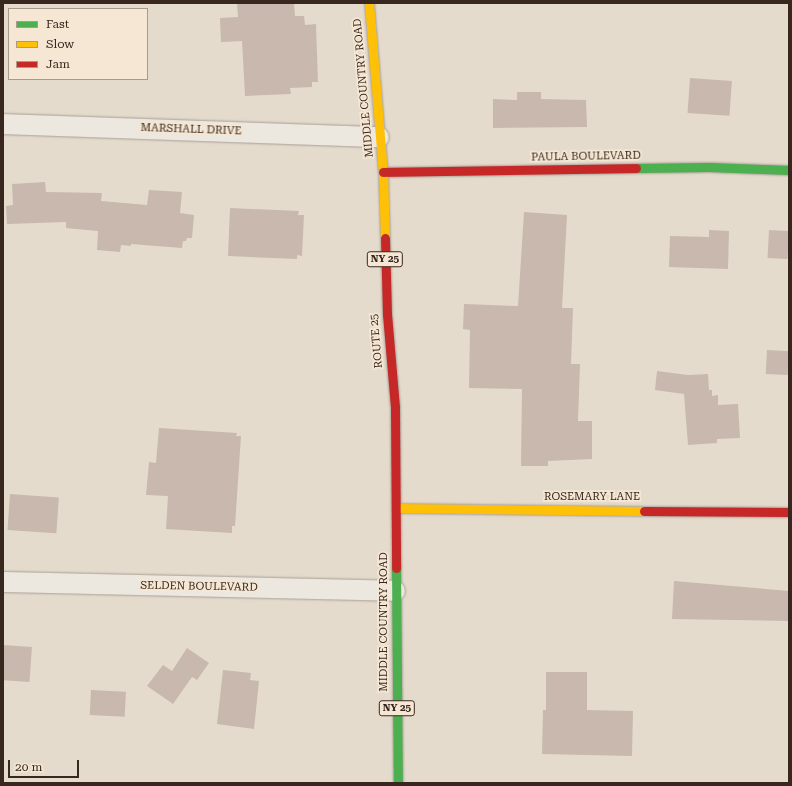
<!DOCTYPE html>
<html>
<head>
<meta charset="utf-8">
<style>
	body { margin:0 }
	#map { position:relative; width:792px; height:786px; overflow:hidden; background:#e4dbcd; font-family:"Roboto Serif",serif }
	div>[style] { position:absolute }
	.building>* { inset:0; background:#c8b8ae; transform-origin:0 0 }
	.roads { filter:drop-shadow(0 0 1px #a9a096) drop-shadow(0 0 1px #a9a096) }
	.street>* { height:20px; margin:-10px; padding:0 10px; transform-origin:10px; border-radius:10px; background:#ece7df }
	.fast>* { height:9px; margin:-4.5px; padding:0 4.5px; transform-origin:4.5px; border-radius:4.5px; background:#4caf50 }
	.slow>* { height:9px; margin:-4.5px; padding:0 4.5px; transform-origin:4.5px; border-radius:4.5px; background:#ffc107 }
	.jam>* { height:9px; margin:-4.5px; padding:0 4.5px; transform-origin:4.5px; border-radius:4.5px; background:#c62828 }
	span { translate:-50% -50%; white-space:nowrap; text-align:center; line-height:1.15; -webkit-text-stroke:3.5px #f5e7d3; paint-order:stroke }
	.shield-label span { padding:1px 3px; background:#f5e7d3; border:1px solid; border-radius:3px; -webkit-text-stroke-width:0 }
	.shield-label { font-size:10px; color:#38271e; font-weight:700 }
	.street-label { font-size:11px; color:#38271e }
	.frame { position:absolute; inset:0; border:4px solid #38271e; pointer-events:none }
	.legend { position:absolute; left:8px; top:8px; width:140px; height:72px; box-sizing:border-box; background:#f5e7d3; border:1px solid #a99a8b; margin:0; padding:5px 7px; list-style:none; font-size:12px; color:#38271e }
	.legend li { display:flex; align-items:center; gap:8px; height:20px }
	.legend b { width:20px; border:1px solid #a99a8b }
	.scale { position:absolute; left:8px; top:760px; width:71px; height:18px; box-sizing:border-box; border:2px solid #38271e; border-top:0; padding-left:5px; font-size:12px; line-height:14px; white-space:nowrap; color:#38271e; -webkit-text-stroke:3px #f5e7d3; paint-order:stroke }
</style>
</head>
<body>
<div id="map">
	<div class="building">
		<i style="clip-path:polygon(237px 3px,294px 3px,295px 16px,304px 16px,305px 25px,316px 24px,318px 82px,312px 82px,312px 87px,290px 88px,291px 94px,245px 96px,242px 41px,221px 42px,220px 18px,238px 17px)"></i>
		<i style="left:690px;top:78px;width:42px;height:35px;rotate:4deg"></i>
		<i style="clip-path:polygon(517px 92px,541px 92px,541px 99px,586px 100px,587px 127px,493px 128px,493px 99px,517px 100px)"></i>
		<i style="clip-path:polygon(45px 182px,46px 192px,102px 193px,101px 201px,147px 205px,149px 190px,182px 192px,180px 213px,194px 215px,192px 238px,187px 238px,186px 241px,183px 241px,182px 248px,131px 244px,131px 246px,121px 245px,120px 252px,97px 250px,98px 231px,66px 228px,66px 222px,7px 224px,6px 206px,13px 205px,12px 184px)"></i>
		<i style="clip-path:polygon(230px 208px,299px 211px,298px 215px,304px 215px,302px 256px,297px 255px,297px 259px,228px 256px)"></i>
		<i style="clip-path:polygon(524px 212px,567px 215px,562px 308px,573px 308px,571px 364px,580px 364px,578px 421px,592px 421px,592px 459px,548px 461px,548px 466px,521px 466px,522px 389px,469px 388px,470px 330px,463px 329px,464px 304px,518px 306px)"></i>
		<i style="clip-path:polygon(709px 230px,729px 231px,728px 269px,669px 267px,670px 236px,709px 237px)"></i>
		<i style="left:769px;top:230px;width:20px;height:28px;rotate:3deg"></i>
		<i style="left:767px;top:350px;width:22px;height:24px;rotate:3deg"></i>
		<i style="clip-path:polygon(657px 371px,688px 375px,708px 374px,709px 390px,712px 390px,712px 396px,718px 395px,718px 405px,738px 404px,740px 438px,717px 439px,717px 443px,688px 445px,684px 394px,655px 390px)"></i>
		<i style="clip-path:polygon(159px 428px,237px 433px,236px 436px,241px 436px,235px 526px,232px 526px,232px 533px,166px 529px,168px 496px,146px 495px,149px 462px,156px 463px)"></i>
		<i style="left:10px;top:494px;width:49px;height:36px;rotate:4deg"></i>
		<i style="clip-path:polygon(674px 581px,789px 591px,789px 621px,672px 619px)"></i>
		<i style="left:3px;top:645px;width:29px;height:35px;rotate:4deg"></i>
		<i style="clip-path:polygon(187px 648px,209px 663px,197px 680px,192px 677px,173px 704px,147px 686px,163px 665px,172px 671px)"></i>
		<i style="clip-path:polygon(223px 670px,251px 673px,250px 680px,259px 681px,254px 729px,217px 724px)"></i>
		<i style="clip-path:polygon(546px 672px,587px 672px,587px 710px,633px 711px,632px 756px,542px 754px,543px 710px,546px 710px)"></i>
		<i style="left:91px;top:690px;width:35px;height:25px;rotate:3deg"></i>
	</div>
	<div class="roads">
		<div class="street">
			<i style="left:3px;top:124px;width:376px;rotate:2deg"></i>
			<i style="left:3px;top:582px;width:392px;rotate:1.3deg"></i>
		</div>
		<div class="fast">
			<i style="left:636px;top:168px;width:73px;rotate:-0.8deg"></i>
			<i style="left:709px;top:167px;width:80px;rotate:2.1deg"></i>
			<i style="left:396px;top:568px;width:215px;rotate:89.5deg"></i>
		</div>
		<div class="slow">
			<i style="left:369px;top:3px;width:170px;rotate:85.3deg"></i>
			<i style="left:383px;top:172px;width:66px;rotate:88.3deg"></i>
			<i style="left:396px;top:508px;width:248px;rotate:0.7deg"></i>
		</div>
		<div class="jam">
			<i style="left:383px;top:172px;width:253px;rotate:-0.9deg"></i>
			<i style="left:385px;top:238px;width:76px;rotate:88.5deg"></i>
			<i style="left:387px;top:314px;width:93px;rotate:85.1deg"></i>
			<i style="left:395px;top:407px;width:161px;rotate:89.6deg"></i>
			<i style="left:644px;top:511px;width:145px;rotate:0.4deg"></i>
		</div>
	</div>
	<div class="shield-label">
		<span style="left:385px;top:259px">NY 25</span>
		<span style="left:397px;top:708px">NY 25</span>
	</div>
	<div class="street-label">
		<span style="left:364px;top:88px;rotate:-95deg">MIDDLE COUNTRY ROAD</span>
		<span style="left:191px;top:130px;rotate:2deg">MARSHALL DRIVE</span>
		<span style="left:586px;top:157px;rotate:-1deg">PAULA BOULEVARD</span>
		<span style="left:377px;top:341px;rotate:-95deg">ROUTE 25</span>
		<span style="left:592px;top:497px">ROSEMARY LANE</span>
		<span style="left:199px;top:587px;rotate:1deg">SELDEN BOULEVARD</span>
		<span style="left:384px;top:622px;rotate:-90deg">MIDDLE COUNTRY ROAD</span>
	</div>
	<div class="frame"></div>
	<ul class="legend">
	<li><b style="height:5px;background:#4caf50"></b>Fast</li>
	<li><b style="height:5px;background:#ffc107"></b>Slow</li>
	<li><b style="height:5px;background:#c62828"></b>Jam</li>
	</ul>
	<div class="scale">20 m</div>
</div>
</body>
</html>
